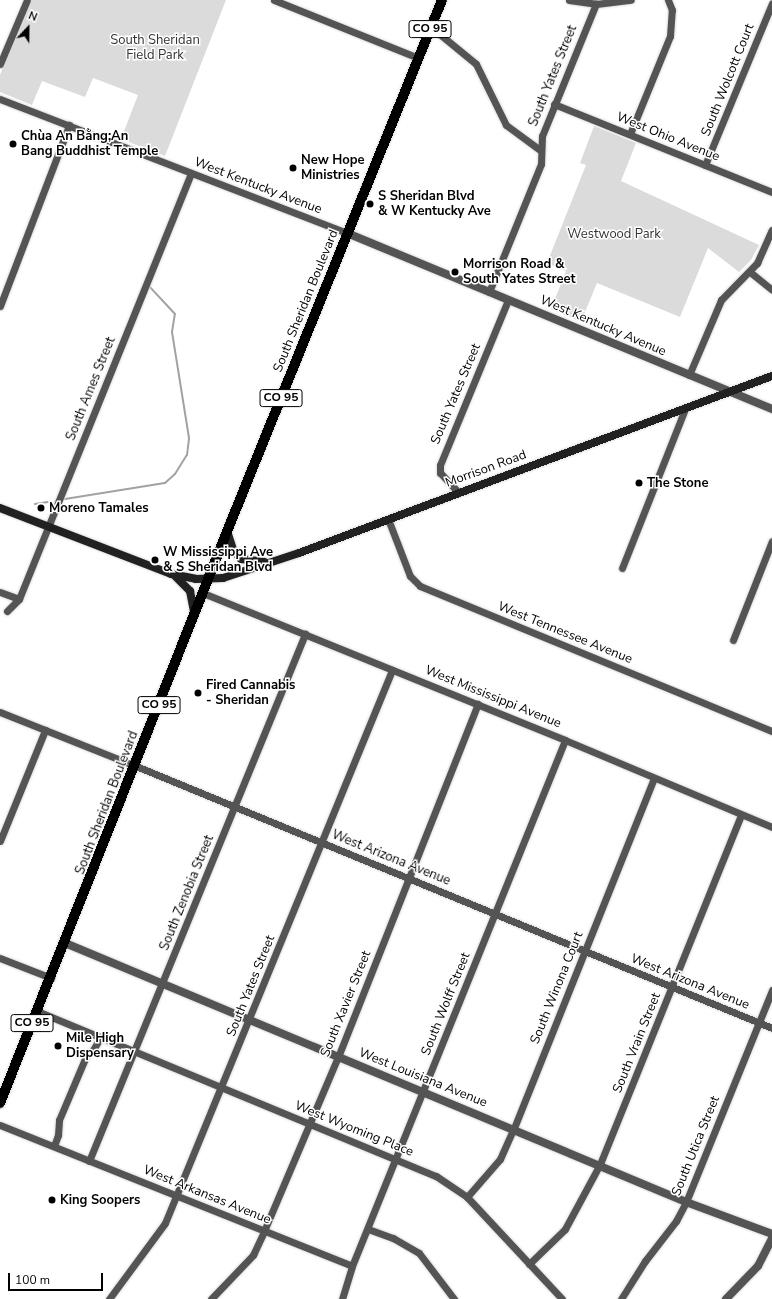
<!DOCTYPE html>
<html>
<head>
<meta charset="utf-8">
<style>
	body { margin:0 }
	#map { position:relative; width:772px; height:1299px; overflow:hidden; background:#fff; font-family:"Nunito Sans",sans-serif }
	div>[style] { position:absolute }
	.green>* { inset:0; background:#dbdbdb }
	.stream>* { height:2px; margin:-1px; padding:0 1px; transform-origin:1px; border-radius:1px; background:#a2a2a2 }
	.roads { filter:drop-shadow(0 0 1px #dbdbdb) drop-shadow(0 0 1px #dbdbdb) }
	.minor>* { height:7px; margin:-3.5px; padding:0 3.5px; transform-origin:3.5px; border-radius:3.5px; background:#545454 }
	.tertiary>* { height:8px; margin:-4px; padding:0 4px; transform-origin:4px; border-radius:4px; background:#545454 }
	.secondary>* { height:8px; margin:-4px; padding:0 4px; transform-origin:4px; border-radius:4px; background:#212121 }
	.primary>* { height:10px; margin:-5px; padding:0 5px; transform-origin:5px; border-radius:5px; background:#000 }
	.dots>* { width:11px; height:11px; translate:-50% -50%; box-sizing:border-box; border:2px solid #fff; border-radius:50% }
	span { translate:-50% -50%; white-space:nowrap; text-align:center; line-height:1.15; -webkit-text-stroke:3px #fff; paint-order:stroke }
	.shield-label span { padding:1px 3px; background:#fff; border:1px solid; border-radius:3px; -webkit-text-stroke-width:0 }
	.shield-label { font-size:12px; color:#000; font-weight:700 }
	.park-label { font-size:13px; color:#323232 }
	.street-label { font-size:13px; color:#000 }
	.poi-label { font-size:13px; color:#000; font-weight:700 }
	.left { translate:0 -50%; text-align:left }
	.north { position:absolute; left:8px; top:8px; width:40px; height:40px; -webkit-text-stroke:3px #fff; paint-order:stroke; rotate:22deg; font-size:11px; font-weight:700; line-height:16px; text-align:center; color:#000 }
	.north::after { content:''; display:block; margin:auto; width:14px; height:18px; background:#000; clip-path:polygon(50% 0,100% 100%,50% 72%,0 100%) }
	.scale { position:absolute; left:8px; top:1273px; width:95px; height:18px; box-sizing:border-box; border:2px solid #000; border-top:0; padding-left:5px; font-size:12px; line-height:14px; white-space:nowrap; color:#000; -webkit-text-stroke:3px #fff; paint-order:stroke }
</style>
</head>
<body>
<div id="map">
	<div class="green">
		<i style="clip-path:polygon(32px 0,226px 0,165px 156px,121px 139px,138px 95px,93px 78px,85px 97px,42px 81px,32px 105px,0 92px,0 75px)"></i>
		<i style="clip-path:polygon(594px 126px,636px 143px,621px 181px,759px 245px,751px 260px,739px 272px,708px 248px,680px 317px,597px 283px,581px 322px,551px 309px,566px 271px,547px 263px,586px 165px,580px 163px)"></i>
	</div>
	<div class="stream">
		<i style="left:65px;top:499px;width:101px;rotate:-9.1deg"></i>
		<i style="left:165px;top:483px;width:13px;rotate:-42deg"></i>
		<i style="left:175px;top:474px;width:22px;rotate:-58deg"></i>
		<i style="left:187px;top:455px;width:17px;rotate:-83deg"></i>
		<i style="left:189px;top:438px;width:107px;rotate:-99.1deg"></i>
		<i style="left:172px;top:332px;width:18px;rotate:-81deg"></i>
		<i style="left:175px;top:314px;width:37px;rotate:-133deg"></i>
		<i style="left:35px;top:504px;width:13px;rotate:-9deg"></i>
	</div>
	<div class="roads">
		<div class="minor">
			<i style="left:274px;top:0;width:155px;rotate:21.9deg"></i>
			<i style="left:569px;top:0;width:27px;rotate:8deg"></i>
			<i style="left:596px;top:4px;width:35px;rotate:-7deg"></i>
			<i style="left:431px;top:27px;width:58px;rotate:39.4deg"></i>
			<i style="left:476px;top:64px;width:68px;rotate:63.8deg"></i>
			<i style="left:506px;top:125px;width:42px;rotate:36.3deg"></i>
			<i style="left:0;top:64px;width:69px;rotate:-67.1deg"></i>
			<i style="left:0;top:99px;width:372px;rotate:21.1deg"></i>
			<i style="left:554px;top:104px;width:235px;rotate:22deg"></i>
			<i style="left:630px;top:134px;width:106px;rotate:-67.8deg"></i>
			<i style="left:670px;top:36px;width:26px;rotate:-86deg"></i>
			<i style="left:672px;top:10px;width:11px;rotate:-112deg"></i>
			<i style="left:705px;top:165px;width:175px;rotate:-67.5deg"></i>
			<i style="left:750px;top:272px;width:28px;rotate:39deg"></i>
			<i style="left:489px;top:292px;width:138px;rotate:-67.9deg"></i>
			<i style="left:541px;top:164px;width:28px;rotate:-88deg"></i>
			<i style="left:542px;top:136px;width:143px;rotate:-67.8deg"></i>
			<i style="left:0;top:306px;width:194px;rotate:-69.1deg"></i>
			<i style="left:689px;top:375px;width:82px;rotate:-66.9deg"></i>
			<i style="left:721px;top:300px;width:52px;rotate:-45.8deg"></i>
			<i style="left:757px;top:263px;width:36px;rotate:-66deg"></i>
			<i style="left:458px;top:492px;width:26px;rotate:-133deg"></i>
			<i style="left:440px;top:473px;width:8px;rotate:-90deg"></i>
			<i style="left:440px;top:465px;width:178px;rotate:-67.6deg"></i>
			<i style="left:388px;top:519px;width:61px;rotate:68.9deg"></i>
			<i style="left:410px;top:576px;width:14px;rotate:45deg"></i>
			<i style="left:420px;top:586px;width:381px;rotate:22.4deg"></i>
			<i style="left:622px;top:568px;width:171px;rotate:-68.4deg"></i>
			<i style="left:0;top:592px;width:20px;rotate:20deg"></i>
			<i style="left:203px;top:593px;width:391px;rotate:22.1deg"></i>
			<i style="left:565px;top:740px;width:225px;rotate:22.8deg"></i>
			<i style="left:7px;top:611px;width:17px;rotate:-45deg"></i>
			<i style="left:19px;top:599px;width:459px;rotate:-68deg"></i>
			<i style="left:733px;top:640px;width:106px;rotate:-68.5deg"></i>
			<i style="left:0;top:712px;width:146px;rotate:21.7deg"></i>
			<i style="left:136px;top:766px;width:688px;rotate:22.39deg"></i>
			<i style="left:0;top:841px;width:120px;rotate:-67.9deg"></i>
			<i style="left:0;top:958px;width:55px;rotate:21.4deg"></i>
			<i style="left:37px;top:1011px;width:432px;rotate:22.5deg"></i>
			<i style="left:436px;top:1176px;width:37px;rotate:34deg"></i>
			<i style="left:467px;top:1197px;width:139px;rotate:47deg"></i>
			<i style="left:0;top:1125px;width:379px;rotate:21.8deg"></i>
			<i style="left:54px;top:1146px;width:12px;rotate:-70deg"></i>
			<i style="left:58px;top:1135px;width:15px;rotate:-86deg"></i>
			<i style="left:59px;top:1120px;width:72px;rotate:-67deg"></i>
			<i style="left:87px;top:1054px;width:7px;rotate:-34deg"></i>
			<i style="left:93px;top:1050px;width:14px;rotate:-60deg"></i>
			<i style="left:89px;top:1161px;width:570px;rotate:-67.71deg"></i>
			<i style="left:467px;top:1197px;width:50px;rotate:-49deg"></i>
			<i style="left:500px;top:1159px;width:34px;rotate:-66deg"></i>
			<i style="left:514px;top:1128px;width:377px;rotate:-68.2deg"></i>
			<i style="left:368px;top:1229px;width:27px;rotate:20deg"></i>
			<i style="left:393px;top:1238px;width:30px;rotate:30deg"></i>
			<i style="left:419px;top:1253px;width:58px;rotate:52.7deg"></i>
			<i style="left:529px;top:1264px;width:50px;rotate:-44.2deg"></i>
			<i style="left:565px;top:1229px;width:74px;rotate:-61.7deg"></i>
			<i style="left:600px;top:1164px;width:376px;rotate:-68deg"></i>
			<i style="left:109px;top:1299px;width:94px;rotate:-53.6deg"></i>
			<i style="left:165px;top:1223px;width:598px;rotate:-67.68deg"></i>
			<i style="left:211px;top:1299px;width:61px;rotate:-46.3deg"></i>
			<i style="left:253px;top:1255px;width:26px;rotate:-65deg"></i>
			<i style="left:264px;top:1231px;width:189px;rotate:-67deg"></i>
			<i style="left:338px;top:1057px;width:380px;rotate:-68.4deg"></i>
			<i style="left:342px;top:1299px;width:34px;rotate:-73deg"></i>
			<i style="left:352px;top:1266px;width:567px;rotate:-67.95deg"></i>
			<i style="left:621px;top:1299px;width:45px;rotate:-57.7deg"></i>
			<i style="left:645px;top:1261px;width:51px;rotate:-52.2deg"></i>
			<i style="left:676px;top:1221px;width:21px;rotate:-62deg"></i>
			<i style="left:686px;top:1202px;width:229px;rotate:-67.9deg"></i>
		</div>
		<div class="tertiary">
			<i style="left:347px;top:233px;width:460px;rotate:22.5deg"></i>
			<i style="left:65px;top:943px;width:673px;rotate:22.64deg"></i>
			<i style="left:686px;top:1202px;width:92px;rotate:20.4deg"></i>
			<i style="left:726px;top:1299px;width:46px;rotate:-45.9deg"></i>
			<i style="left:758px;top:1266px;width:31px;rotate:-63deg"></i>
		</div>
		<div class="secondary">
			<i style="left:0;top:508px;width:183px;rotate:21.1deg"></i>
			<i style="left:171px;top:574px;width:25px;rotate:11deg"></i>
			<i style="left:196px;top:579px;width:27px;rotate:-2deg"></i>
			<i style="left:223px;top:578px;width:80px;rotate:-18.2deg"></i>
			<i style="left:299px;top:553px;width:505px;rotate:-20.52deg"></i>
			<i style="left:227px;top:531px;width:20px;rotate:72deg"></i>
			<i style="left:233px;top:550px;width:12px;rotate:48deg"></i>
			<i style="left:241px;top:559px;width:23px;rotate:7deg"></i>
			<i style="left:176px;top:577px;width:20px;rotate:45deg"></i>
			<i style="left:190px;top:591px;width:21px;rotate:79deg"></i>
		</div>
		<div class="primary">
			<i style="left:0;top:1103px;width:612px;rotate:-68.34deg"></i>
			<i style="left:226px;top:534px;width:576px;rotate:-67.98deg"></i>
		</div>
	</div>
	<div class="dots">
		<i style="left:13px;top:144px;background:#000"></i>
		<i style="left:293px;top:168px;background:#000"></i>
		<i style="left:370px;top:204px;background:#000"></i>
		<i style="left:455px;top:272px;background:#000"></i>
		<i style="left:639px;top:483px;background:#000"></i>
		<i style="left:41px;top:508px;background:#000"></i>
		<i style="left:155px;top:560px;background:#000"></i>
		<i style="left:198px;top:693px;background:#000"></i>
		<i style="left:58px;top:1046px;background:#000"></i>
		<i style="left:52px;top:1200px;background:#000"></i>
	</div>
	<div class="shield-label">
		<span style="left:430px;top:29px">CO 95</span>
		<span style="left:281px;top:398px">CO 95</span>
		<span style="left:159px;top:705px">CO 95</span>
		<span style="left:32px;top:1023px">CO 95</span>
	</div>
	<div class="park-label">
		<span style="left:155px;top:48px">South Sheridan<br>Field Park</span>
		<span style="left:614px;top:234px">Westwood Park</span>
	</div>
	<div class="street-label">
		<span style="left:553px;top:76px;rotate:-68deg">South Yates Street</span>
		<span style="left:728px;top:80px;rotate:-68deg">South Wolcott Court</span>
		<span style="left:668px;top:137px;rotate:22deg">West Ohio Avenue</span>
		<span style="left:258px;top:186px;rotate:21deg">West Kentucky Avenue</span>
		<span style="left:306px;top:301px;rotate:-68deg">South Sheridan Boulevard</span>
		<span style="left:603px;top:326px;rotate:23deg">West Kentucky Avenue</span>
		<span style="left:91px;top:389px;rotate:-68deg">South Ames Street</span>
		<span style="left:456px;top:394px;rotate:-67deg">South Yates Street</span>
		<span style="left:486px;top:469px;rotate:-20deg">Morrison Road</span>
		<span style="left:565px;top:633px;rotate:22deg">West Tennessee Avenue</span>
		<span style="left:493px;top:697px;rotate:22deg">West Mississippi Avenue</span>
		<span style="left:107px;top:803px;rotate:-69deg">South Sheridan Boulevard</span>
		<span style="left:391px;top:858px;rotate:22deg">West Arizona Avenue</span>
		<span style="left:187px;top:893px;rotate:-68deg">South Zenobia Street</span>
		<span style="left:690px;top:982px;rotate:22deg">West Arizona Avenue</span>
		<span style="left:251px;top:986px;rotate:-68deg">South Yates Street</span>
		<span style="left:557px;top:988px;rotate:-68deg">South Winona Court</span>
		<span style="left:346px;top:1004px;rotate:-68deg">South Xavier Street</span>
		<span style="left:446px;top:1004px;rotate:-68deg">South Wolff Street</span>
		<span style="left:637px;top:1043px;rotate:-68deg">South Vrain Street</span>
		<span style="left:423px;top:1078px;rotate:22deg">West Louisiana Avenue</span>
		<span style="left:354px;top:1129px;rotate:22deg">West Wyoming Place</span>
		<span style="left:696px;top:1146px;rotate:-68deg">South Utica Street</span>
		<span style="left:207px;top:1195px;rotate:22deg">West Arkansas Avenue</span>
	</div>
	<div class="poi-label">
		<span class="left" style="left:21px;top:144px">Chùa An Bằng;An<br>Bang Buddhist Temple</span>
		<span class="left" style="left:301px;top:168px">New Hope<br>Ministries</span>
		<span class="left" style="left:378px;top:204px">S Sheridan Blvd<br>&amp; W Kentucky Ave</span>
		<span class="left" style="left:463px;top:272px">Morrison Road &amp;<br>South Yates Street</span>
		<span class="left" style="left:647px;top:483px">The Stone</span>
		<span class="left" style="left:49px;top:508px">Moreno Tamales</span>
		<span class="left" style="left:163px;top:560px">W Mississippi Ave<br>&amp; S Sheridan Blvd</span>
		<span class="left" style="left:206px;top:693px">Fired Cannabis<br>- Sheridan</span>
		<span class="left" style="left:66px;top:1046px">Mile High<br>Dispensary</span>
		<span class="left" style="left:60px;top:1200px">King Soopers</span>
	</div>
	<div class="north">N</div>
	<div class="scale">100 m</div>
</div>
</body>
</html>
